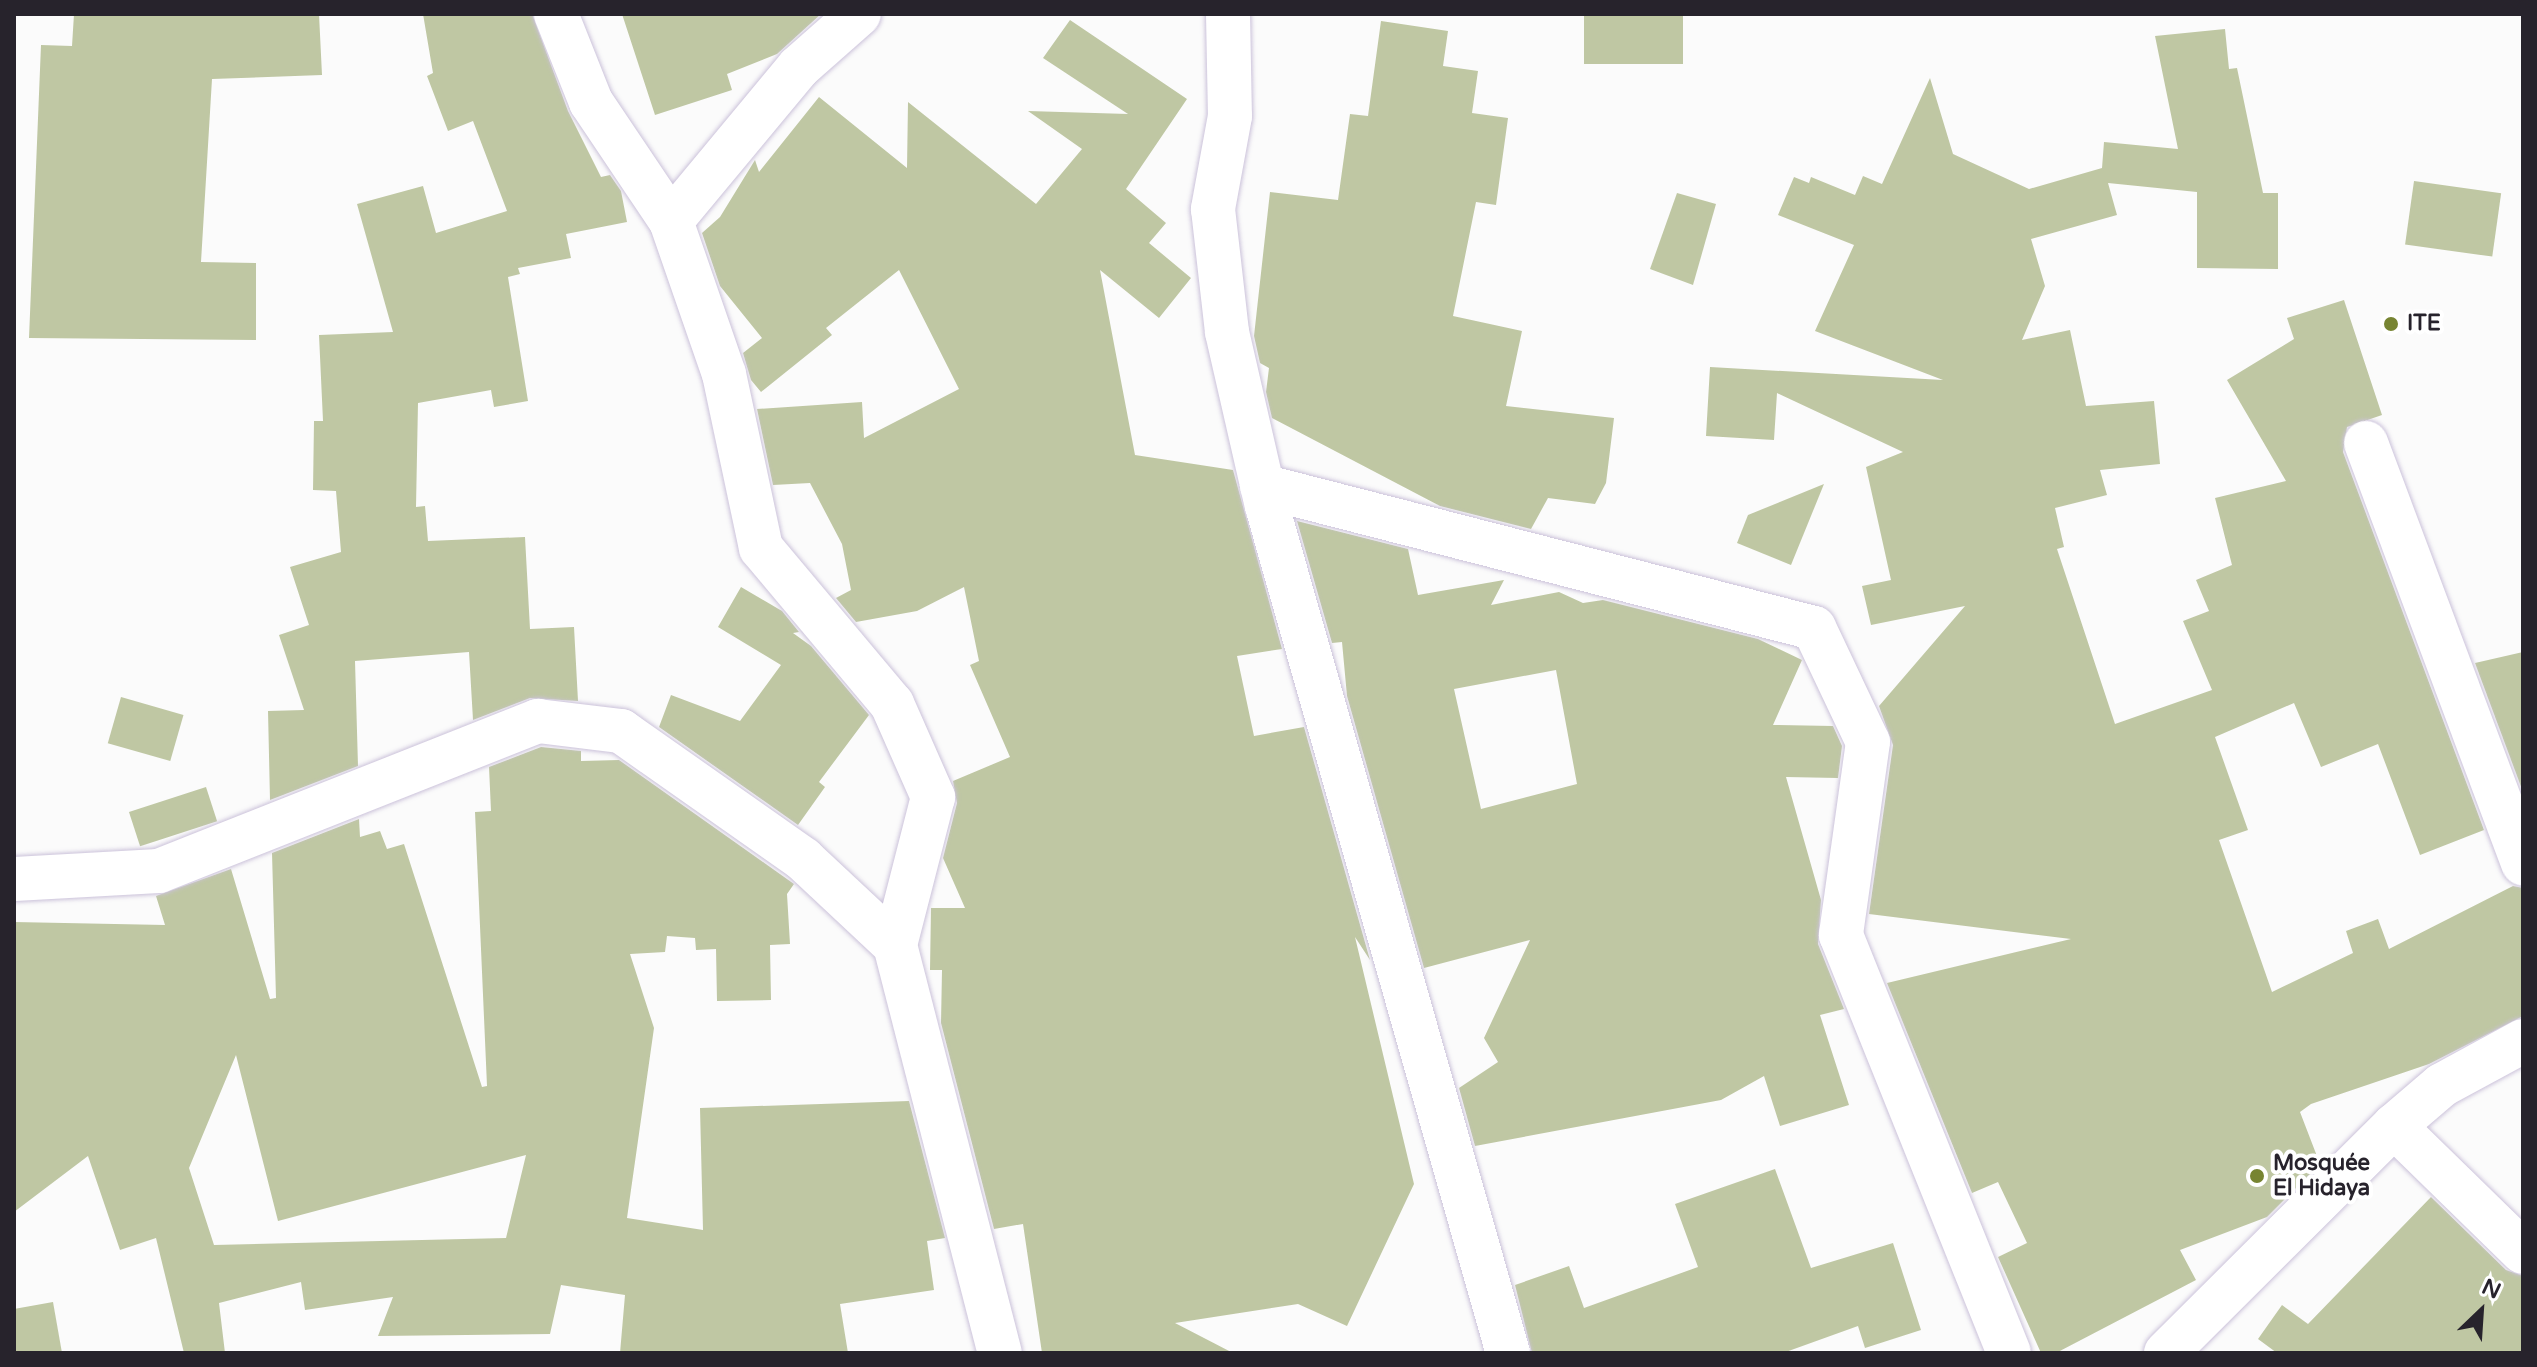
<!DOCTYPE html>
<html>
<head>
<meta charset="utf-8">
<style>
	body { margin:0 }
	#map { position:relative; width:2537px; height:1367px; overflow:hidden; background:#fbfbfb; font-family:"Varela Round",sans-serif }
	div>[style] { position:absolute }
	.building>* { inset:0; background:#bfc7a3; transform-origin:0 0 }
	.roads { filter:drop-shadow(0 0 2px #cbc2da) drop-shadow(0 0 2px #cbc2da) }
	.street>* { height:44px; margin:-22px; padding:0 22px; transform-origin:22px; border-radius:22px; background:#fff }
	.secondary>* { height:44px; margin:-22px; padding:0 22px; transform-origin:22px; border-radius:22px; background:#fff }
	.dots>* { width:22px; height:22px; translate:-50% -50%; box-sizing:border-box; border:4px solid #fff; border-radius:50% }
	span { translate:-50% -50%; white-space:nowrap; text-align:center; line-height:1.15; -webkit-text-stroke:8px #fff; paint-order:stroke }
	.poi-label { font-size:22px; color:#27232c; font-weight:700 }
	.left { translate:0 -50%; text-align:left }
	.frame { position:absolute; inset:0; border:16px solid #27232c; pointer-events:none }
	.north { position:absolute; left:2441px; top:1271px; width:80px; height:80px; -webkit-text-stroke:6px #fff; paint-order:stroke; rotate:25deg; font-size:22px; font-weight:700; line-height:32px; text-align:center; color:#27232c }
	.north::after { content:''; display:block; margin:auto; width:28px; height:36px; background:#27232c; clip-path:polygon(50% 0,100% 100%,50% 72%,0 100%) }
</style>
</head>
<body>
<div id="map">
	<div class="building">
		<i style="clip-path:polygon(74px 14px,319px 14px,322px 75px,212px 79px,201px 262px,256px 263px,256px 340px,29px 338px,41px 45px,72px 46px)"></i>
		<i style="clip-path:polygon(423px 14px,532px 14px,568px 111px,601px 177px,610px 175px,621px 191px,627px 222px,566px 234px,571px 258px,518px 268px,520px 274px,508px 277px,528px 401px,494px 407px,491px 390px,418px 403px,416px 507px,425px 506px,428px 541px,525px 537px,530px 629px,574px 627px,578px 701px,530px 698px,473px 720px,469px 652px,355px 661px,358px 766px,270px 800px,268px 711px,304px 710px,279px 635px,309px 625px,290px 567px,341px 552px,336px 491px,313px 490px,314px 421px,323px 421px,319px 335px,393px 332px,357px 204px,423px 186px,436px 233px,507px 211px,473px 121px,448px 131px,427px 76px,433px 73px)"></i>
		<i style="clip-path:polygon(622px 14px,821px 14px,777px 54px,727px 74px,732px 90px,655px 115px)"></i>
		<i style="left:1584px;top:14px;width:99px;height:50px"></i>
		<i style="clip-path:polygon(1070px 20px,1187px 99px,1126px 189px,1166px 223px,1149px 243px,1191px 278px,1159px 318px,1100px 270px,1135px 455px,1233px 470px,1282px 649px,1237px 656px,1254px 736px,1304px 727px,1370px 960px,1355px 937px,1414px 1184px,1347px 1326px,1298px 1304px,1175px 1323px,1233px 1353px,1042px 1353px,1023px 1224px,994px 1229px,941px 1023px,942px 970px,930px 970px,931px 908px,965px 908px,943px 858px,957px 803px,953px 781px,1010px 757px,970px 665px,979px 661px,964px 587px,917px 611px,856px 622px,836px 598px,851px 590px,842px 544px,810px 483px,773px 485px,757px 409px,862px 402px,864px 438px,959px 389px,899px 270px,826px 328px,832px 335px,761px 392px,751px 380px,743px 353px,762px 338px,720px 286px,702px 233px,720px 217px,755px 160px,759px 172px,819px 97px,907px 168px,908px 102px,1036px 204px,1082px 149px,1028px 111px,1128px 114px,1043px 58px)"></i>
		<i style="clip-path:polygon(1381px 21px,1448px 31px,1443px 66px,1478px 71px,1472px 113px,1508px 118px,1496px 205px,1476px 202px,1453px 316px,1522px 331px,1506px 406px,1614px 418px,1606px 483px,1595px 504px,1548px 498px,1531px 529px,1440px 506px,1272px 418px,1266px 392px,1269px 368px,1260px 363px,1254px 336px,1270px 192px,1338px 200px,1350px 114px,1368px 116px)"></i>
		<i style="clip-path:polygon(2225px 29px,2229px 69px,2237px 68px,2263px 193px,2278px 193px,2278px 269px,2197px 268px,2197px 192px,2108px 183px,2117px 215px,2031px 239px,2045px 286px,2022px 340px,2070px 330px,2086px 406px,2154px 401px,2160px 464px,2100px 470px,2107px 495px,2055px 508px,2064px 547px,2057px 549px,2115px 724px,2212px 690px,2183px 621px,2209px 611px,2196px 580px,2232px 565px,2215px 498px,2286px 481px,2227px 380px,2294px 339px,2287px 318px,2344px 300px,2382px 415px,2347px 427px,2343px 452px,2484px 830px,2420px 855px,2378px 744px,2321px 767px,2294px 703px,2215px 737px,2248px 830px,2219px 840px,2272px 992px,2353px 953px,2346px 931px,2378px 919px,2389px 949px,2513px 886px,2523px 888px,2523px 1016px,2429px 1064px,2311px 1104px,2300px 1112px,2320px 1164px,2267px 1217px,2180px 1250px,2196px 1280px,2056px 1353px,2041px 1353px,1998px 1257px,2027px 1243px,1998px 1182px,1972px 1193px,1887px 983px,2071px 939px,1869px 914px,1893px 745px,1879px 706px,1965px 606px,1871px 625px,1862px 586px,1891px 580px,1866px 467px,1903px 452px,1777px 393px,1774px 440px,1706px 436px,1710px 367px,1943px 380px,1815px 331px,1854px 245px,1778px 215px,1794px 177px,1809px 183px,1811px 177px,1855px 195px,1863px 176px,1882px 184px,1930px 78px,1953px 154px,2029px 189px,2102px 168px,2104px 142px,2178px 149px,2155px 36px)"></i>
		<i style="left:2414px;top:181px;width:88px;height:64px;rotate:8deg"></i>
		<i style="clip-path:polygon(1677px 193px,1716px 204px,1693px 285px,1650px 269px)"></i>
		<i style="clip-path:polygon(1824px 484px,1791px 565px,1737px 543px,1748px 515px)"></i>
		<i style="clip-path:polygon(evenodd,1297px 521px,1408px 549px,1418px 595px,1504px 580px,1491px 605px,1559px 592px,1583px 603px,1603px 600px,1758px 639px,1802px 660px,1773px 725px,1833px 726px,1842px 746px,1838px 778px,1786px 777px,1821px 900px,1818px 944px,1844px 1009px,1820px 1015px,1849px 1105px,1780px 1126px,1764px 1076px,1721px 1100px,1475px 1146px,1459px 1088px,1498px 1062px,1484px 1038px,1530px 940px,1424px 968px,1347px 696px,1342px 642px,1332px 643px,1297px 521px,1556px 670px,1577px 784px,1481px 809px,1454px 689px,1556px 670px)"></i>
		<i style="clip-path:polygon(741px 587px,782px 611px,799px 632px,793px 633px,811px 646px,869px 715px,819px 782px,825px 787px,798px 825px,659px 727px,671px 695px,740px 721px,781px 665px,718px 627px)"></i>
		<i style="clip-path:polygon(2523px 652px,2523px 792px,2475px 663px)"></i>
		<i style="left:121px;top:697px;width:65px;height:48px;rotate:16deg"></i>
		<i style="clip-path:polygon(evenodd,541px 747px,581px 751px,581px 761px,619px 760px,794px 884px,787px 894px,790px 944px,770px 945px,771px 1000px,717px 1001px,716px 949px,696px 950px,695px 938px,667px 936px,665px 952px,630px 954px,654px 1028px,627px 1218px,703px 1230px,700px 1108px,909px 1101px,945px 1238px,927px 1241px,934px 1290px,840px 1304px,848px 1353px,620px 1353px,625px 1295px,561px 1285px,550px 1334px,378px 1336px,393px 1297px,305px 1310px,301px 1282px,219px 1303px,225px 1353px,184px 1353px,156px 1238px,120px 1250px,88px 1156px,14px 1212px,14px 922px,165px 925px,156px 896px,231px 869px,270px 999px,276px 998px,272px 853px,359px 819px,360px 837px,380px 831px,387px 849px,404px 844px,482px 1087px,487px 1086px,475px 812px,491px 811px,489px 767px,541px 747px,236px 1055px,278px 1221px,526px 1155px,506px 1238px,214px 1245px,189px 1168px,236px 1055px)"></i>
		<i style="left:206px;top:787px;width:36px;height:81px;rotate:72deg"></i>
		<i style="clip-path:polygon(1775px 1169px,1811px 1268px,1893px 1243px,1921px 1330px,1865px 1348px,1858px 1326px,1783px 1353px,1532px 1353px,1515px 1285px,1569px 1266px,1584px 1308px,1698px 1267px,1675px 1204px)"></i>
		<i style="clip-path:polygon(2431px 1197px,2506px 1270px,2523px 1276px,2523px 1353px,2277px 1353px,2258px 1339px,2282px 1305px,2308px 1324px)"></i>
		<i style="clip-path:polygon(53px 1302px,62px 1353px,14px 1353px,14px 1309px)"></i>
	</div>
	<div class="roads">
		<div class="street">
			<i style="left:556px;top:14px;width:95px;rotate:68.3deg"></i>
			<i style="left:591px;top:102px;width:143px;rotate:56.1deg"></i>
			<i style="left:671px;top:221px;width:162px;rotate:70.9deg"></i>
			<i style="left:724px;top:374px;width:178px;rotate:78deg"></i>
			<i style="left:761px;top:548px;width:204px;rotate:50deg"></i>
			<i style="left:892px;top:704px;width:102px;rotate:66.2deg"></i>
			<i style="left:933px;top:797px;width:153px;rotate:104.4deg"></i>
			<i style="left:895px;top:945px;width:421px;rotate:75.6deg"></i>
			<i style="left:1228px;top:14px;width:102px;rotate:88.9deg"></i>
			<i style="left:1230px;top:116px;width:95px;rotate:100.4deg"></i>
			<i style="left:1213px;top:209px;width:124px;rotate:83.5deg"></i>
			<i style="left:1227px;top:332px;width:179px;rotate:77.1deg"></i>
			<i style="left:1267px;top:506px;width:881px;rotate:74.12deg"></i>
			<i style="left:671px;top:221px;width:200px;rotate:-50.3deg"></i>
			<i style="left:799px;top:67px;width:80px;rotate:-41.5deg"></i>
			<i style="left:2366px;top:443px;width:449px;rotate:69.5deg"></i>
			<i style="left:1262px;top:486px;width:570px;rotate:14.43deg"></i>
			<i style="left:1814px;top:628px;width:126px;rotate:64.7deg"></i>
			<i style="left:1868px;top:742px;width:195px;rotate:98deg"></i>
			<i style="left:1841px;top:935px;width:450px;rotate:68.1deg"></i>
			<i style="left:14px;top:879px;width:145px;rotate:-3.2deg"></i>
			<i style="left:159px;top:871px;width:408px;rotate:-21.6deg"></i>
			<i style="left:538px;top:721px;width:84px;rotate:6.9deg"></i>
			<i style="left:621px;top:731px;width:223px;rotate:35.1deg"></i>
			<i style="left:803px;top:859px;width:126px;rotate:43.1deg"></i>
			<i style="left:2394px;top:1126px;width:180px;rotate:44.3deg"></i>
		</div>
		<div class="secondary">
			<i style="left:2166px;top:1353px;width:322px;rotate:-44.9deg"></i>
			<i style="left:2394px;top:1126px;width:63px;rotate:-40.5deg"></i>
			<i style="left:2442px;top:1085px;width:92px;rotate:-28.5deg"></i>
		</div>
	</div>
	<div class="dots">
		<i style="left:2391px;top:324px;background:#778432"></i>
		<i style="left:2257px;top:1176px;background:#778432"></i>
	</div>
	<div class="poi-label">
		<span class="left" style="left:2407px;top:324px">ITE</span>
		<span class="left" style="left:2273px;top:1176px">Mosquée<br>El Hidaya</span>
	</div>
	<div class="frame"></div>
	<div class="north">N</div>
</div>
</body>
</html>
